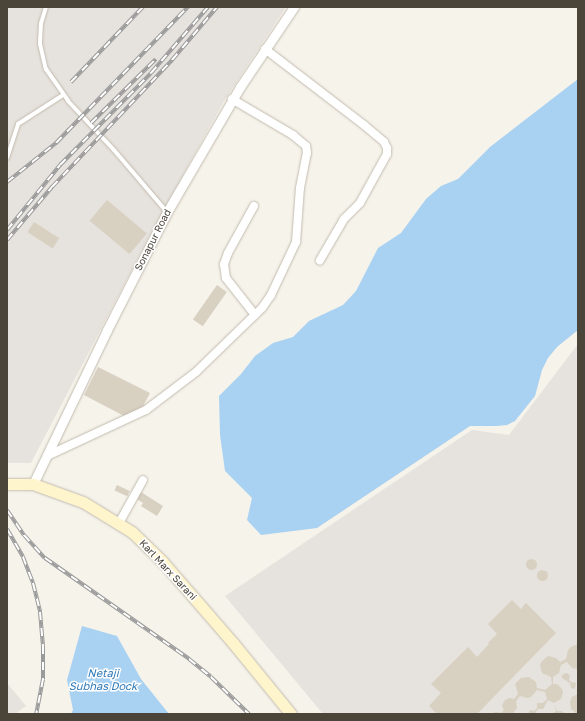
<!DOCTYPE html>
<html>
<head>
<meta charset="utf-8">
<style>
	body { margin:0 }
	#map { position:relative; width:585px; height:721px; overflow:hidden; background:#f6f3eb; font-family:"Golos Text",sans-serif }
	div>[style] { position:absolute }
	.industrial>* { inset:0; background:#e6e2dd }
	.water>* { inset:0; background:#a9d1f1 }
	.building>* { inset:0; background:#d8d0c1; transform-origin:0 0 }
	.round { border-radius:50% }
	.roads { filter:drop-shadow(0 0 1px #c2bbae) drop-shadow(0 0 1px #c2bbae) }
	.service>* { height:4px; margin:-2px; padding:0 2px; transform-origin:2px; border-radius:2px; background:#fff }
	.minor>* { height:8px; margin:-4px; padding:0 4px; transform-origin:4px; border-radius:4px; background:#fff }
	.tertiary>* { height:9px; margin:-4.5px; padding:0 4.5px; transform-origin:4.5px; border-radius:4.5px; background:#fff }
	.secondary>* { height:11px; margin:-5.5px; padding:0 5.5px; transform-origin:5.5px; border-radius:5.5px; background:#fff5cd }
	.rail>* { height:4px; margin-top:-2px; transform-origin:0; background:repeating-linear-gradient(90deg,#fff 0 8px,#9a9a9a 0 16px); box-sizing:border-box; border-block:1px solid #9a9a9a }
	span { translate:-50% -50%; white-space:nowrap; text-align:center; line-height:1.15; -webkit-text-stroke:3px #fff; paint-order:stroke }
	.street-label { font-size:10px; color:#4a4439 }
	.water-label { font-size:11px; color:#3079b8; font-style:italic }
	.frame { position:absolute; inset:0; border:8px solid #4a4439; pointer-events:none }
</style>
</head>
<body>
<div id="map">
	<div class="industrial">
		<i style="clip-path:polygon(7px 7px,286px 7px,224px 101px,152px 231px,31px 463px,7px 463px)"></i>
		<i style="clip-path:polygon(578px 344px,578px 714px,323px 714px,225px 596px,472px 430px,509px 435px)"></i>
		<i style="clip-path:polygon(7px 683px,26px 706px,15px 714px,7px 714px)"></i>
	</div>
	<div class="water">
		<i style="clip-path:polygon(578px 79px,578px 330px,557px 347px,548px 358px,542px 370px,535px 396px,515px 421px,507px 425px,497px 426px,470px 426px,317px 528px,261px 535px,247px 520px,252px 498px,225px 471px,220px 435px,219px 396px,241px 374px,255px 356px,273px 343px,293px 337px,309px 321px,343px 305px,356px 291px,378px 248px,401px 233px,426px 199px,441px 186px,458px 179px,490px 147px)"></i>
		<i style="clip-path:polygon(82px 626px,117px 636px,141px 679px,169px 714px,71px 714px,73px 710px,67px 680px)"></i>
	</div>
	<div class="building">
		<i style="left:107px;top:200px;width:52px;height:27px;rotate:40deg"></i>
		<i style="left:34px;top:222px;width:30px;height:12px;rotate:33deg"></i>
		<i style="left:217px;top:285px;width:12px;height:42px;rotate:35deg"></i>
		<i style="clip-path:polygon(98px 367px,150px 393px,141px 410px,126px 417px,84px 395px)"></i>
		<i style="left:117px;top:485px;width:14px;height:6px;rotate:25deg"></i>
		<i style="clip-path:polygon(141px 492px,163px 506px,157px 516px,141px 506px,143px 503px,137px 499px)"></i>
		<i class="round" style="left:525.5px;top:558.5px;width:11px;height:11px"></i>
		<i class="round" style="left:536.5px;top:569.5px;width:11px;height:11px"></i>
		<i style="clip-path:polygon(512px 600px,521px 609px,526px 603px,556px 633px,477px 714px,437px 714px,429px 706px,441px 693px,431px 684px,468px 647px,477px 657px,489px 644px,488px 643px,497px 634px,488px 624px)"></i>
		<i style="clip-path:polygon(578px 644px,578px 669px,572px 668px,567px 662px,561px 665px,559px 673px,553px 677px,553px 684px,557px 684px,562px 689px,563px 692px,561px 699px,554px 703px,548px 700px,543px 709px,538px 709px,536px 712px,536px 714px,528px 714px,530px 710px,534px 711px,537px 708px,537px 703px,543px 703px,547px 699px,545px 692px,537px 690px,531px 697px,527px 698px,520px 696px,516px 701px,517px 708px,513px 713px,490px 714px,496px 712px,501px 713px,504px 710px,502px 706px,504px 701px,509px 698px,514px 699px,518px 694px,515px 684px,521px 678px,529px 677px,536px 682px,537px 688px,545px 690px,552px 684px,551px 677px,542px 673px,540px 665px,542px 661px,548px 656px,556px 658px,560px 662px,566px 659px,568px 650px,571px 647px)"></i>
		<i style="clip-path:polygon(566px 673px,570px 675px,569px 680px,571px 682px,576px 683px,575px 689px,571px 688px,570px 683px,562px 678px,562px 675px)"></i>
		<i style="clip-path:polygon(578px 694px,578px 714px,577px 714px,571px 709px,570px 702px,572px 697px)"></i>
		<i style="clip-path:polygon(554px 704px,557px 711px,562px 711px,565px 714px,552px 714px,556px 711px)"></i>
	</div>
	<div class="roads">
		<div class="service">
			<i style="left:46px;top:7px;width:17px;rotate:107deg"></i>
			<i style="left:41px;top:23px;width:21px;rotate:93deg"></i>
			<i style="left:40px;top:44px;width:26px;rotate:77deg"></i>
			<i style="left:46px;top:69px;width:39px;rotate:55deg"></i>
			<i style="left:68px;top:101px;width:67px;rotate:46.8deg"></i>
			<i style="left:114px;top:150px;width:82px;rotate:49.5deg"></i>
			<i style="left:7px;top:158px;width:36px;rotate:-72deg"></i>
			<i style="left:18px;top:124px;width:54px;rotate:-32.8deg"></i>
		</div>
		<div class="minor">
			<i style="left:265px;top:49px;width:125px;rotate:37.5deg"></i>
			<i style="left:364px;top:125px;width:26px;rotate:40deg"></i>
			<i style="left:384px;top:142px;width:7px;rotate:63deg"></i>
			<i style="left:387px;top:148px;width:6px;rotate:90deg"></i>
			<i style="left:387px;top:154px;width:56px;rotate:118.9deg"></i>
			<i style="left:360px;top:203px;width:23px;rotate:135deg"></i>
			<i style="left:344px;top:219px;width:48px;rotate:120.3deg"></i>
			<i style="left:254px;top:206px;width:54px;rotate:119deg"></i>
			<i style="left:228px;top:253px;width:12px;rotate:110deg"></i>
			<i style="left:224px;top:264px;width:14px;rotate:82deg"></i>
			<i style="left:226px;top:278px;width:47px;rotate:51.9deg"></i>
			<i style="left:49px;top:455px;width:107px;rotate:-24.9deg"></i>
			<i style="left:146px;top:410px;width:63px;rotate:-37.2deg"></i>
			<i style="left:196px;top:372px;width:92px;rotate:-44.1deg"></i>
			<i style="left:262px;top:308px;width:16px;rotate:-55deg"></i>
			<i style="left:271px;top:295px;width:59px;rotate:-64.7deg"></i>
			<i style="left:296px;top:242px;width:54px;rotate:-85.8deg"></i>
			<i style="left:300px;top:188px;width:36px;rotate:-79deg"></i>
			<i style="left:307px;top:153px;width:7px;rotate:-98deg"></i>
			<i style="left:306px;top:146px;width:17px;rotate:-140deg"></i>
			<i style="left:293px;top:135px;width:71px;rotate:-149.5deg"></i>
			<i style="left:119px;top:523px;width:49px;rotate:-60.8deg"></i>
		</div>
		<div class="tertiary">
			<i style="left:33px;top:484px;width:171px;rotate:-64.3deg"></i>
			<i style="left:107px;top:330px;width:132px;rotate:-63deg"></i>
			<i style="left:167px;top:212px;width:145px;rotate:-59.7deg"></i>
			<i style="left:240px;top:87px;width:97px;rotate:-56deg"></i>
		</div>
		<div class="secondary">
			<i style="left:7px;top:484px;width:26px"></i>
			<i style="left:33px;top:484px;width:53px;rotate:19.8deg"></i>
			<i style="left:83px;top:502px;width:57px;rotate:31.5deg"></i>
			<i style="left:132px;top:532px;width:42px;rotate:44deg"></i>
			<i style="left:162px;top:561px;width:108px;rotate:49.1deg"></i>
			<i style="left:233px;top:643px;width:92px;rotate:50.8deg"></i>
		</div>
	</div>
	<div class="rail">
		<i style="left:71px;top:82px;width:104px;rotate:-46.2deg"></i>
		<i style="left:91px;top:123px;width:91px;rotate:-44.6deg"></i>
		<i style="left:7px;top:182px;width:63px;rotate:-38.5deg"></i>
		<i style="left:56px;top:143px;width:190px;rotate:-45.9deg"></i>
		<i style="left:7px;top:230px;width:84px;rotate:-50.8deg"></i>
		<i style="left:60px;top:165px;width:129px;rotate:-45.3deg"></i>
		<i style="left:151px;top:73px;width:87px;rotate:-49.2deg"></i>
		<i style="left:7px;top:240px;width:70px;rotate:-49.7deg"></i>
		<i style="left:52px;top:187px;width:175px;rotate:-46.6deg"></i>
		<i style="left:172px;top:60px;width:70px;rotate:-49.7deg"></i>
		<i style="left:7px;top:510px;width:30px;rotate:56deg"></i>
		<i style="left:24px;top:535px;width:31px;rotate:48deg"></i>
		<i style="left:45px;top:558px;width:176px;rotate:35deg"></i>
		<i style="left:189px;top:659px;width:28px;rotate:39deg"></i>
		<i style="left:211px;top:677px;width:53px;rotate:44.2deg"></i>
		<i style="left:7px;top:529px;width:32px;rotate:60deg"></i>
		<i style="left:23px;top:557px;width:28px;rotate:69deg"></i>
		<i style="left:33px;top:583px;width:30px;rotate:76deg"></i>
		<i style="left:40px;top:612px;width:34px;rotate:85deg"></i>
		<i style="left:43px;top:646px;width:33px;rotate:90deg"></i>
		<i style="left:43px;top:679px;width:36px;rotate:101deg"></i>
	</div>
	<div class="street-label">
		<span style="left:153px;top:240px;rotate:-63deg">Sonapur Road</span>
		<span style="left:168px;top:570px;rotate:47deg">Karl Marx Sarani</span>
	</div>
	<div class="water-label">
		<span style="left:103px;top:680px">Netaji<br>Subhas Dock</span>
	</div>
	<div class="frame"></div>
</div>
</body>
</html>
